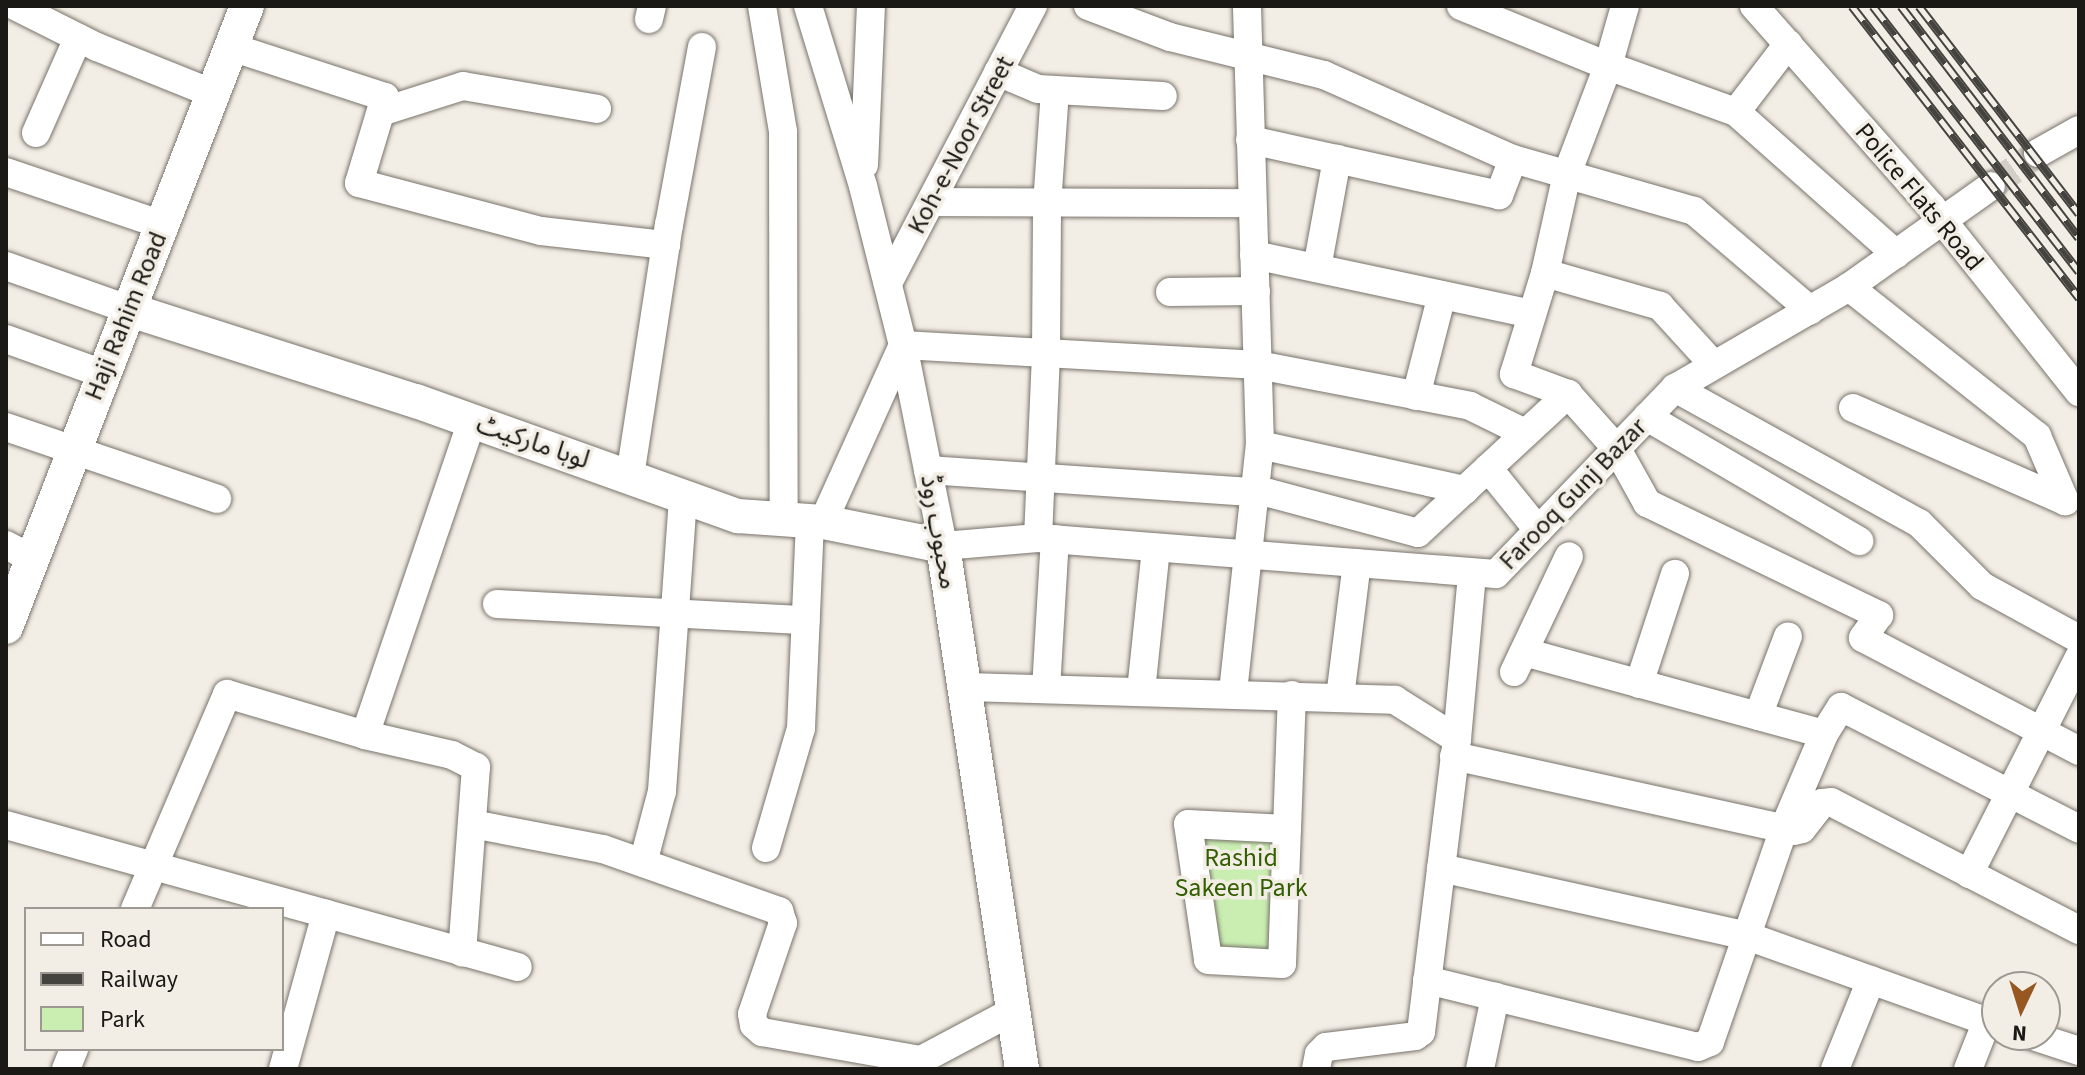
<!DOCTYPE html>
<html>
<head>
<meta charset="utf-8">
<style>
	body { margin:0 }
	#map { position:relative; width:2085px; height:1075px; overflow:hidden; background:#f3eee5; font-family:"Source Sans 3","Noto Sans Arabic",sans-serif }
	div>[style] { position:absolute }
	.green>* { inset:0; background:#caeeb2 }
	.minor-tunnel>* { height:28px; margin-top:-14px; transform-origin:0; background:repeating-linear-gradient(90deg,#d3cec6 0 28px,transparent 0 42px) }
	.roads { filter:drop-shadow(0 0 2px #78736b) drop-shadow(0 0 2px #78736b) }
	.minor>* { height:28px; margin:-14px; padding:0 14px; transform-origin:14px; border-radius:14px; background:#fff }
	.major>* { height:34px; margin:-17px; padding:0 17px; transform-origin:17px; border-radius:17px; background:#fff }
	.rail>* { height:9px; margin-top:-4.5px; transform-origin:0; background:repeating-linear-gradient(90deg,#f3eee5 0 18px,#45433f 0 36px); box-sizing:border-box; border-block:2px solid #45433f }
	span { translate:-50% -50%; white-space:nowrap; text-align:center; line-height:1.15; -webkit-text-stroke:7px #f3eee5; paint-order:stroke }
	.street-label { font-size:26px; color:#1b1916 }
	.park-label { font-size:26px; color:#335e01 }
	.frame { position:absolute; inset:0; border:8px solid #1b1916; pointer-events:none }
	.legend { position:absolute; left:24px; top:907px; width:260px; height:144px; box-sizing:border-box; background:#f3eee5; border:2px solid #9d9992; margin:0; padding:10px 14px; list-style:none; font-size:24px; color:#1b1916 }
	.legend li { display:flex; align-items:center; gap:16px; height:40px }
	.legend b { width:40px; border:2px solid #9d9992 }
	.north { position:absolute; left:1981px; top:971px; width:80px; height:80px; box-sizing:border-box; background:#f3eee5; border:2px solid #9d9992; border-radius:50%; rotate:184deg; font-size:22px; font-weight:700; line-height:32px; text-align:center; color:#1b1916 }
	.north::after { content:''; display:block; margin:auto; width:28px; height:36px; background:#975720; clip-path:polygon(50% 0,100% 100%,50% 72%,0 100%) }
</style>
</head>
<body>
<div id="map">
	<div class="green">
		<i style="clip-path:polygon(1188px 824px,1287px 829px,1282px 964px,1208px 960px)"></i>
	</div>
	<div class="minor-tunnel">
		<i style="left:1991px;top:186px;width:57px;rotate:-35.1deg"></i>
	</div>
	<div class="roads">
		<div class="minor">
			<i style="left:15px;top:6px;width:92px;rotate:26.6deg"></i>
			<i style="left:97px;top:47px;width:126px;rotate:21.9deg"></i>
			<i style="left:762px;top:6px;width:128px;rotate:80.5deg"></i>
			<i style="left:783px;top:132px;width:386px;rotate:89.9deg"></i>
			<i style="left:808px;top:6px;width:188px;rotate:73deg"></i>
			<i style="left:863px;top:186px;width:164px;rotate:75.9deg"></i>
			<i style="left:903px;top:345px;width:205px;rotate:78.7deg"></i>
			<i style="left:943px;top:546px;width:95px;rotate:-4.8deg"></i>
			<i style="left:1038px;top:538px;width:459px;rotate:4.5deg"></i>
			<i style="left:1496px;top:574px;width:258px;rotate:-46.1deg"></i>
			<i style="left:1675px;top:388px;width:201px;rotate:-30.1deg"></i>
			<i style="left:1849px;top:287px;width:174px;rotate:-35.4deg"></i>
			<i style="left:1088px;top:6px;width:88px;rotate:20.7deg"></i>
			<i style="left:1170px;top:37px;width:159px;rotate:13.9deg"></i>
			<i style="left:1324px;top:75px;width:207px;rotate:24deg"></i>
			<i style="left:1513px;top:159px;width:39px;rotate:111deg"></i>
			<i style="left:1499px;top:195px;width:255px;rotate:-167.5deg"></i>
			<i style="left:1461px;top:6px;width:159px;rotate:22.2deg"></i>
			<i style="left:1608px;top:66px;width:136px;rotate:19.8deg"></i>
			<i style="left:1736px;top:112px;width:214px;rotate:41.6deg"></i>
			<i style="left:1625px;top:6px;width:62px;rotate:105.8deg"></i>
			<i style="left:1608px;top:66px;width:116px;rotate:110.8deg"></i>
			<i style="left:1567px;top:174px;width:101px;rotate:102.5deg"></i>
			<i style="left:1545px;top:273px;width:106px;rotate:107.1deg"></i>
			<i style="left:1514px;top:374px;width:58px;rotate:20.3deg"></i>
			<i style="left:1568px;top:394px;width:74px;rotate:48.3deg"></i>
			<i style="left:1617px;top:449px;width:62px;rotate:60.9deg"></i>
			<i style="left:1647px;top:503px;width:258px;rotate:25.8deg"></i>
			<i style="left:1879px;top:615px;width:28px;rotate:125deg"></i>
			<i style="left:1863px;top:638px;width:244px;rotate:27.6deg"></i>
			<i style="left:1754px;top:6px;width:267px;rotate:48.5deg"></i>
			<i style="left:1931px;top:206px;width:238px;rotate:51.5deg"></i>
			<i style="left:649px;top:19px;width:13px;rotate:-77deg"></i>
			<i style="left:231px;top:47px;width:162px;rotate:18deg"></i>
			<i style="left:385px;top:97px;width:90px;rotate:106.8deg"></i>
			<i style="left:359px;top:183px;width:188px;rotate:14.8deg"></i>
			<i style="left:541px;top:231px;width:126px;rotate:6.4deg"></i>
			<i style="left:998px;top:72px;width:43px;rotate:23deg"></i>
			<i style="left:1038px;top:89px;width:125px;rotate:3.2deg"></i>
			<i style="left:381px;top:112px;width:86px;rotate:-17.6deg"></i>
			<i style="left:463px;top:86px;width:136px;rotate:9.7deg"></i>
			<i style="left:1736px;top:112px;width:86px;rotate:-52.6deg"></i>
			<i style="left:36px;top:133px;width:104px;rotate:-66.1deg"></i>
			<i style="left:2038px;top:153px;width:47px;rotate:-29.3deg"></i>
			<i style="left:1513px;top:159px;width:188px;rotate:16deg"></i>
			<i style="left:1694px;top:211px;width:153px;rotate:40.5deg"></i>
			<i style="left:864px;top:165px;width:159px;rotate:-87.5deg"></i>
			<i style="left:6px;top:172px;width:166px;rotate:18.7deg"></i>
			<i style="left:932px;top:202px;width:320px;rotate:0.2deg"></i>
			<i style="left:1254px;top:255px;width:284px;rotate:12deg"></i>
			<i style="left:6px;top:266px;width:132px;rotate:19.5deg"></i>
			<i style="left:1317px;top:268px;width:111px;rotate:-79.6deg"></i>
			<i style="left:1545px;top:273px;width:120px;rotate:16deg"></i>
			<i style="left:1660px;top:306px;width:79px;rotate:47.6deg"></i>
			<i style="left:888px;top:283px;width:313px;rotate:-62.4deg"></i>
			<i style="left:1849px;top:287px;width:240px;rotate:38.4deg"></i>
			<i style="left:2037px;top:436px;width:71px;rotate:66.7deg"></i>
			<i style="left:1170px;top:292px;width:86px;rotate:-0.7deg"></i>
			<i style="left:6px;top:339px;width:104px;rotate:19.7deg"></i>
			<i style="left:1675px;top:388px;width:279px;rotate:29deg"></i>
			<i style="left:1919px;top:523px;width:89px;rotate:45deg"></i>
			<i style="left:1982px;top:586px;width:111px;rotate:28.7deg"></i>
			<i style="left:1416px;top:396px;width:104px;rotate:-75.6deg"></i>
			<i style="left:1853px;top:408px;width:232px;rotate:23.7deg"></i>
			<i style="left:1647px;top:417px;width:246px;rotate:30.3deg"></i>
			<i style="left:6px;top:427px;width:223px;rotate:18.8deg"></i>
			<i style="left:1260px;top:445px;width:210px;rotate:12.4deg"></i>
			<i style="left:1488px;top:468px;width:80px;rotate:51.1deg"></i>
			<i style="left:928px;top:470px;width:342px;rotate:3.9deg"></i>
			<i style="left:1269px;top:493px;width:154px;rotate:15deg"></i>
			<i style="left:1418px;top:533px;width:205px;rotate:-42.8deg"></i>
			<i style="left:630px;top:476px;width:254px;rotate:-81.2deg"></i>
			<i style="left:669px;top:225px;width:181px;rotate:-79.5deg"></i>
			<i style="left:823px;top:522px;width:194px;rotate:-65.7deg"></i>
			<i style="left:903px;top:345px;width:356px;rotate:3.2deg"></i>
			<i style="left:1258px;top:365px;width:216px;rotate:10.9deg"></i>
			<i style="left:1470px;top:406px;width:61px;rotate:26.1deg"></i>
			<i style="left:1038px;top:538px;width:185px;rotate:-87.5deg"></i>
			<i style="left:1046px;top:353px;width:148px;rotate:-89.6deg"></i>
			<i style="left:1047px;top:205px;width:115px;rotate:-86deg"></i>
			<i style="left:6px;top:545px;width:30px;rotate:28deg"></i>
			<i style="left:497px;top:604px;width:309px;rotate:3deg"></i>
			<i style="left:1524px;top:652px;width:311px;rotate:15.3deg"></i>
			<i style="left:1514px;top:672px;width:128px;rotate:-64.6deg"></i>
			<i style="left:1639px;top:684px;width:116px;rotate:-71.9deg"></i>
			<i style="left:965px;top:687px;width:430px;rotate:1.7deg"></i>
			<i style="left:1395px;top:700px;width:73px;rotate:32.2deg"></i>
			<i style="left:1046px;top:689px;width:150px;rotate:-86.6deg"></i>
			<i style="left:1141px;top:691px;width:144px;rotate:-84deg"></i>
			<i style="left:1233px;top:692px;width:248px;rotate:-83.8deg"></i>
			<i style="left:1260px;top:445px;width:439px;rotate:-91.7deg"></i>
			<i style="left:1340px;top:697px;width:135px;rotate:-82.8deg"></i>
			<i style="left:1758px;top:716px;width:85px;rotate:-69.4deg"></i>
			<i style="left:365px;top:735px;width:332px;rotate:-71.2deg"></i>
			<i style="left:1454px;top:756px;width:348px;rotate:12.4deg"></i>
			<i style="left:1794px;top:831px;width:8px;rotate:-14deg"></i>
			<i style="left:1802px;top:829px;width:33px;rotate:-52deg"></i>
			<i style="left:1822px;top:803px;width:9px;rotate:-6deg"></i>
			<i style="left:1831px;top:802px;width:279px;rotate:27.3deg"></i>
			<i style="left:472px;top:824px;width:133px;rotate:10.8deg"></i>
			<i style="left:603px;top:849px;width:187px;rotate:19.4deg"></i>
			<i style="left:779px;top:911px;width:13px;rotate:72deg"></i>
			<i style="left:783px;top:923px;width:96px;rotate:108.8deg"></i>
			<i style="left:752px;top:1014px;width:11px;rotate:80deg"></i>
			<i style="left:754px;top:1025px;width:11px;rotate:41deg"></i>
			<i style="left:762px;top:1032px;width:161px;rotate:10deg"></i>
			<i style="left:6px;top:825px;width:531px;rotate:15.5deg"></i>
			<i style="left:1287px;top:829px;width:99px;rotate:-177.1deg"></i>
			<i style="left:1188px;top:824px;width:137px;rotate:81.6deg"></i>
			<i style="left:1208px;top:960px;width:74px;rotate:3.1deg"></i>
			<i style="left:1282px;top:964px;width:135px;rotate:-87.9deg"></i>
			<i style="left:1287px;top:829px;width:134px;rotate:-87.9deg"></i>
			<i style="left:766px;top:848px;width:125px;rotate:-73.7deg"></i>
			<i style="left:801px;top:728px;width:207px;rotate:-87.5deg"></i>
			<i style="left:643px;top:863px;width:74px;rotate:-75.2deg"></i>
			<i style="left:662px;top:791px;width:297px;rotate:-85.9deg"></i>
			<i style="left:1441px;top:868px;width:313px;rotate:12.5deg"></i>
			<i style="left:1747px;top:936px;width:265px;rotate:19.6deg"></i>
			<i style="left:1969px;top:874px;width:243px;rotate:-63.1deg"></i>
			<i style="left:135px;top:909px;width:234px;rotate:-66.8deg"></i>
			<i style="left:227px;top:694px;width:144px;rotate:16.5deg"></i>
			<i style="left:365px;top:735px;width:89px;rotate:12.9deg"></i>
			<i style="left:452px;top:755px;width:27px;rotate:27deg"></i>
			<i style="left:476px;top:767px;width:186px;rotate:94.3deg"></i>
			<i style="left:1427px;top:980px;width:279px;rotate:13.9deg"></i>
			<i style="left:1698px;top:1047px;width:13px;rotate:-23deg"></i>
			<i style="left:1710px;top:1042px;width:226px;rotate:-70.9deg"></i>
			<i style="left:1784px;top:828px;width:102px;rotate:-66.9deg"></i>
			<i style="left:1824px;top:734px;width:32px;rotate:-58deg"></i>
			<i style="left:1841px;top:707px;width:267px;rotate:27.1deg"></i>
			<i style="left:2030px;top:1035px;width:52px;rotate:18.1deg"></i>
			<i style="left:66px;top:1069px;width:22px;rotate:-68deg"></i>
			<i style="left:283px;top:1069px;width:161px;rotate:-74.5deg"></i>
			<i style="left:904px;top:1069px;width:123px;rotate:-28deg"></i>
			<i style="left:1316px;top:1069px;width:15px;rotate:-79deg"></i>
			<i style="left:1319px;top:1054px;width:10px;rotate:-45deg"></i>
			<i style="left:1326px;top:1047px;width:90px;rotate:-7deg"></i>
			<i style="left:1415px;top:1036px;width:7px;rotate:-34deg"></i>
			<i style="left:1421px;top:1032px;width:295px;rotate:-83deg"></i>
			<i style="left:1457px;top:739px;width:167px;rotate:-84.8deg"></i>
			<i style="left:1480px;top:1069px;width:74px;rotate:-78.2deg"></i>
			<i style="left:1835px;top:1069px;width:96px;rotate:-68deg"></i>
			<i style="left:1968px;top:1069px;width:52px;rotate:-68.4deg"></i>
		</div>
		<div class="major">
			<i style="left:130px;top:310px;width:300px;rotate:17.7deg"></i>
			<i style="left:416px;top:401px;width:342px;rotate:19.7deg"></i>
			<i style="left:738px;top:516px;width:85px;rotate:4deg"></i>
			<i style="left:823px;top:522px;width:122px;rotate:11.3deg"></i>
			<i style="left:943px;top:546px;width:529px;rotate:81.41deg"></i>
			<i style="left:6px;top:627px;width:666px;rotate:-68.79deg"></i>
		</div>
	</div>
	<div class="rail">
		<i style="left:1852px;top:6px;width:370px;rotate:52.1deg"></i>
		<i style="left:1873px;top:6px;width:336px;rotate:52.2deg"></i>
		<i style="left:1901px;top:6px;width:292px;rotate:52.5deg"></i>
		<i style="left:1919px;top:6px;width:262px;rotate:52.4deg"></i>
	</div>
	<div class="street-label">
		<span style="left:961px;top:145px;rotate:-62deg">Koh-e-Noor Street</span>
		<span style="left:1919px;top:197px;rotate:50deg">Police Flats Road</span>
		<span style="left:126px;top:316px;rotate:-68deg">Haji Rahim Road</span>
		<span style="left:533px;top:442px;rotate:19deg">لوہا مارکیٹ</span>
		<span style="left:1573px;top:494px;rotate:-46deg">Farooq Gunj Bazar</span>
		<span style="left:939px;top:532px;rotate:80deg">محبوب روڈ</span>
	</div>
	<div class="park-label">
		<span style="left:1241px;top:873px">Rashid<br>Sakeen Park</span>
	</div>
	<div class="frame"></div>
	<ul class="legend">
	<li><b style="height:10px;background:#fff"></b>Road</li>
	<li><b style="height:10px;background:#45433f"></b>Railway</li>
	<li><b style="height:22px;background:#caeeb2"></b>Park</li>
	</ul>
	<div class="north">N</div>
</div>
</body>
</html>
